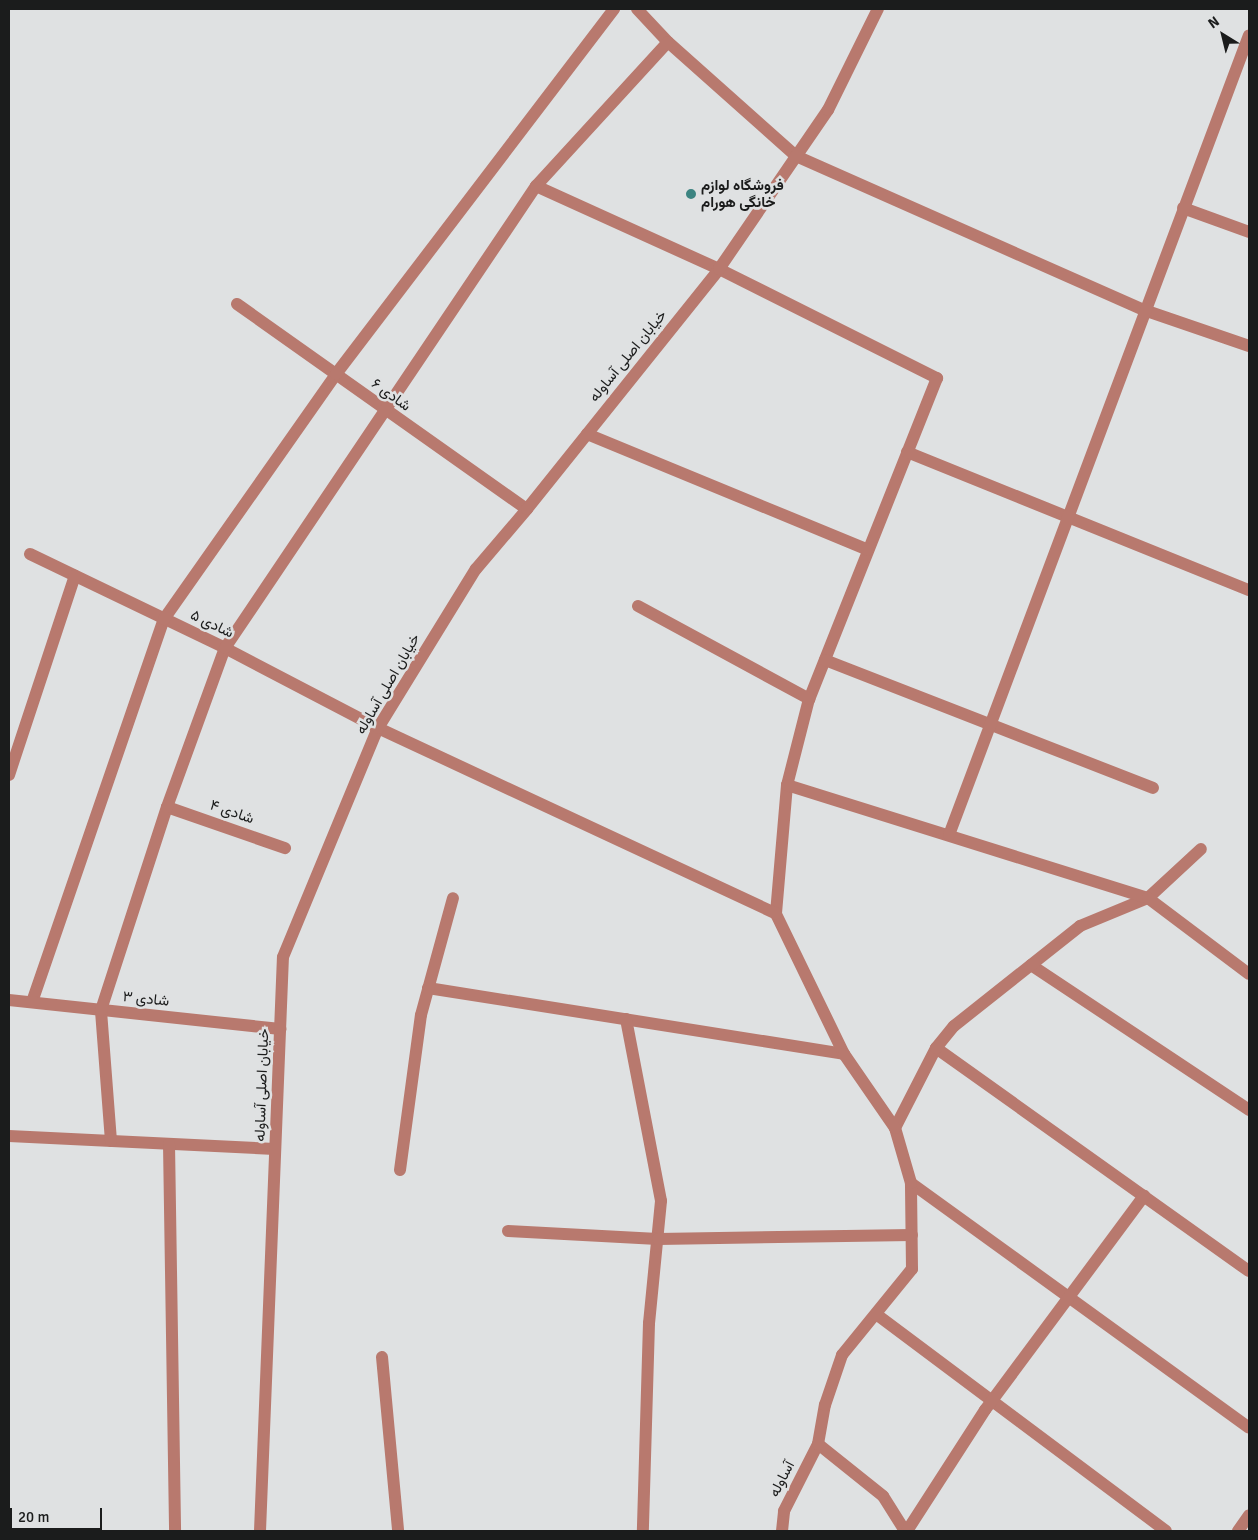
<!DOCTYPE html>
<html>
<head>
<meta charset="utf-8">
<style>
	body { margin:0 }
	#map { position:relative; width:1258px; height:1540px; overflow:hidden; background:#dfe1e2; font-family:Signika,Vazirmatn,sans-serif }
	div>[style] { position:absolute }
	.lane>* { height:12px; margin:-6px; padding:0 6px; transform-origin:6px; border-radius:6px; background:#b8796e }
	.street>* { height:12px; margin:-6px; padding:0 6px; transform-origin:6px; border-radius:6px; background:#b8796e }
	.dots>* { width:14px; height:14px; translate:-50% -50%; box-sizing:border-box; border:2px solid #dfe1e2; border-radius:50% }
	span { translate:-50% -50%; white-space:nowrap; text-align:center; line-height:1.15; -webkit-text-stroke:5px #dfe1e2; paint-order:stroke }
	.poi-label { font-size:15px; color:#1b1c1c; font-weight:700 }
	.left { translate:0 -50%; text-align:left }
	.street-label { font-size:15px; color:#1b1c1c }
	.frame { position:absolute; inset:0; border:10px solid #1b1c1c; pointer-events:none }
	.north { position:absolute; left:1198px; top:10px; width:50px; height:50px; -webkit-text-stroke:4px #dfe1e2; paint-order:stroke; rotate:324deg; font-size:14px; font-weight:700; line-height:20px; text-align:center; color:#1b1c1c }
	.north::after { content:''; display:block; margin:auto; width:18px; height:22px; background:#1b1c1c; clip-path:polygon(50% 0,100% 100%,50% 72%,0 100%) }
	.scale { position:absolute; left:10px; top:1508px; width:92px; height:22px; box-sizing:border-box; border:2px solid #1b1c1c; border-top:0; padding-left:6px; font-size:15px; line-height:18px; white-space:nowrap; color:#1b1c1c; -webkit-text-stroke:4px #dfe1e2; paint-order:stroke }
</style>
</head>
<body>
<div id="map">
	<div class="lane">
		<i style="left:1183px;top:208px;width:70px;rotate:20deg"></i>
		<i style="left:1144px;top:310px;width:111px;rotate:18.9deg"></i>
		<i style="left:1031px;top:965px;width:262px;rotate:33.6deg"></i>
		<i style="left:428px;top:988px;width:421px;rotate:9deg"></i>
		<i style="left:32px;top:1002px;width:405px;rotate:-71deg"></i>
		<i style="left:626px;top:1019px;width:185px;rotate:79.1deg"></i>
		<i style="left:661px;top:1201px;width:123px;rotate:95.6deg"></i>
		<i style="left:649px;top:1323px;width:208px;rotate:91.7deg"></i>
		<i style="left:936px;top:1048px;width:384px;rotate:35.5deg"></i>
		<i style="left:400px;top:1170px;width:156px;rotate:-82.3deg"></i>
		<i style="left:421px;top:1015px;width:121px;rotate:-74.7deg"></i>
		<i style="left:911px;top:1183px;width:417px;rotate:35.9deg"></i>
		<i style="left:876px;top:1314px;width:362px;rotate:36.8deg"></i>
		<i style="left:382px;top:1357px;width:175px;rotate:84.7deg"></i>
		<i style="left:782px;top:1531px;width:20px;rotate:-84deg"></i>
		<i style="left:784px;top:1511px;width:75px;rotate:-63.1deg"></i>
		<i style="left:905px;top:1531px;width:41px;rotate:-122.2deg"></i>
		<i style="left:883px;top:1496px;width:83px;rotate:-141.3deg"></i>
		<i style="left:818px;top:1444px;width:40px;rotate:-80deg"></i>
		<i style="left:825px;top:1405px;width:53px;rotate:-71.2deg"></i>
		<i style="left:842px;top:1355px;width:111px;rotate:-50.9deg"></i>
		<i style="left:912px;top:1269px;width:86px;rotate:-90.7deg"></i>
		<i style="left:911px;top:1183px;width:57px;rotate:-106.2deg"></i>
		<i style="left:895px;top:1128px;width:90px;rotate:-62.9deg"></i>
		<i style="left:936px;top:1048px;width:28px;rotate:-51deg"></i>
		<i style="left:954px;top:1026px;width:161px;rotate:-38.4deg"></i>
		<i style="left:1080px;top:926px;width:74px;rotate:-22.4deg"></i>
		<i style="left:1148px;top:898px;width:72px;rotate:-42.8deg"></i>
		<i style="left:907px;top:1531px;width:144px;rotate:-57.2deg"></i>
		<i style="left:985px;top:1410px;width:267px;rotate:-53.4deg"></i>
	</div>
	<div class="street">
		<i style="left:637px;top:9px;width:45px;rotate:46.8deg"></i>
		<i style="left:668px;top:42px;width:171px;rotate:41.7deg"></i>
		<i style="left:796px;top:156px;width:381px;rotate:23.9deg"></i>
		<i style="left:536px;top:186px;width:201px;rotate:24.4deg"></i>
		<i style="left:719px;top:269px;width:244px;rotate:26.6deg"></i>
		<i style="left:937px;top:378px;width:346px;rotate:111.7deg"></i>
		<i style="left:809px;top:699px;width:89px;rotate:104.3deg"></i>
		<i style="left:787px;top:785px;width:129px;rotate:94.9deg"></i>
		<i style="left:776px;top:914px;width:156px;rotate:64.1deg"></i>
		<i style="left:844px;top:1054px;width:90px;rotate:55.4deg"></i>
		<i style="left:237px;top:304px;width:355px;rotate:35.3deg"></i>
		<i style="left:587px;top:434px;width:304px;rotate:22.4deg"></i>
		<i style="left:907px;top:452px;width:369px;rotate:22deg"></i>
		<i style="left:30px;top:554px;width:216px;rotate:25.7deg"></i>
		<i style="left:225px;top:648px;width:173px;rotate:27.6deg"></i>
		<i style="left:378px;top:728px;width:439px;rotate:25deg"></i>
		<i style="left:638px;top:606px;width:195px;rotate:28.5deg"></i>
		<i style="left:164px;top:619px;width:299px;rotate:-54.9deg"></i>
		<i style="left:336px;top:374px;width:459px;rotate:-52.7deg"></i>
		<i style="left:825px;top:660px;width:352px;rotate:21.3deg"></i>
		<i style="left:9px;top:775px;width:210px;rotate:-71.7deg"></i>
		<i style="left:787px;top:785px;width:378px;rotate:17.4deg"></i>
		<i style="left:1148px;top:898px;width:126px;rotate:37deg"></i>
		<i style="left:167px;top:807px;width:125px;rotate:19.2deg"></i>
		<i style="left:949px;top:835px;width:854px;rotate:-69.44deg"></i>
		<i style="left:9px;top:1000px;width:273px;rotate:6.1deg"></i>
		<i style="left:9px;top:1136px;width:266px;rotate:2.8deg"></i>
		<i style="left:111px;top:1141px;width:131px;rotate:-94.4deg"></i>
		<i style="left:101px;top:1010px;width:213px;rotate:-72deg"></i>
		<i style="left:167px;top:807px;width:169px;rotate:-70deg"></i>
		<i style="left:225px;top:648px;width:557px;rotate:-56.05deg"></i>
		<i style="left:536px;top:186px;width:195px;rotate:-47.5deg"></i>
		<i style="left:169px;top:1144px;width:387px;rotate:89.1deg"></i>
		<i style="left:508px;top:1231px;width:150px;rotate:3.1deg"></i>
		<i style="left:658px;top:1239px;width:254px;rotate:-0.9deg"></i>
		<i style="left:260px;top:1531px;width:574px;rotate:-87.71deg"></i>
		<i style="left:283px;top:957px;width:248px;rotate:-67.5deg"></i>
		<i style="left:378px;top:728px;width:187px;rotate:-58.4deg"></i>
		<i style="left:476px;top:569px;width:79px;rotate:-49.6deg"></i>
		<i style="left:527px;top:509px;width:307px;rotate:-51.3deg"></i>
		<i style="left:719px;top:269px;width:193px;rotate:-55.6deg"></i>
		<i style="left:828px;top:110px;width:113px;rotate:-63.7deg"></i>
		<i style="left:1238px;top:1531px;width:19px;rotate:-55deg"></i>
	</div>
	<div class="dots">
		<i style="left:691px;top:194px;background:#3c8481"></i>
	</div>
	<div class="poi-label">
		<span class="left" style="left:701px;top:194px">فروشگاه لوازم<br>خانگی هورام</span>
	</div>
	<div class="street-label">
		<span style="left:628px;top:356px;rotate:-51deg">خیابان اصلی آساوله</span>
		<span style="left:391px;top:395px;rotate:36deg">شادی ۶</span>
		<span style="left:212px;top:624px;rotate:26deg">شادی ۵</span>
		<span style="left:388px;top:684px;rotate:-60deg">خیابان اصلی آساوله</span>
		<span style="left:232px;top:812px;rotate:19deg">شادی ۴</span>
		<span style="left:146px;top:999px;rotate:6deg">شادی ۳</span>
		<span style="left:262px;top:1085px;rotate:-88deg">خیابان اصلی آساوله</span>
		<span style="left:782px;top:1479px;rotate:-63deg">آساوله</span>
	</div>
	<div class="frame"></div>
	<div class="north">N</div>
	<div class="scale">20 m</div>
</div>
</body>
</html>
